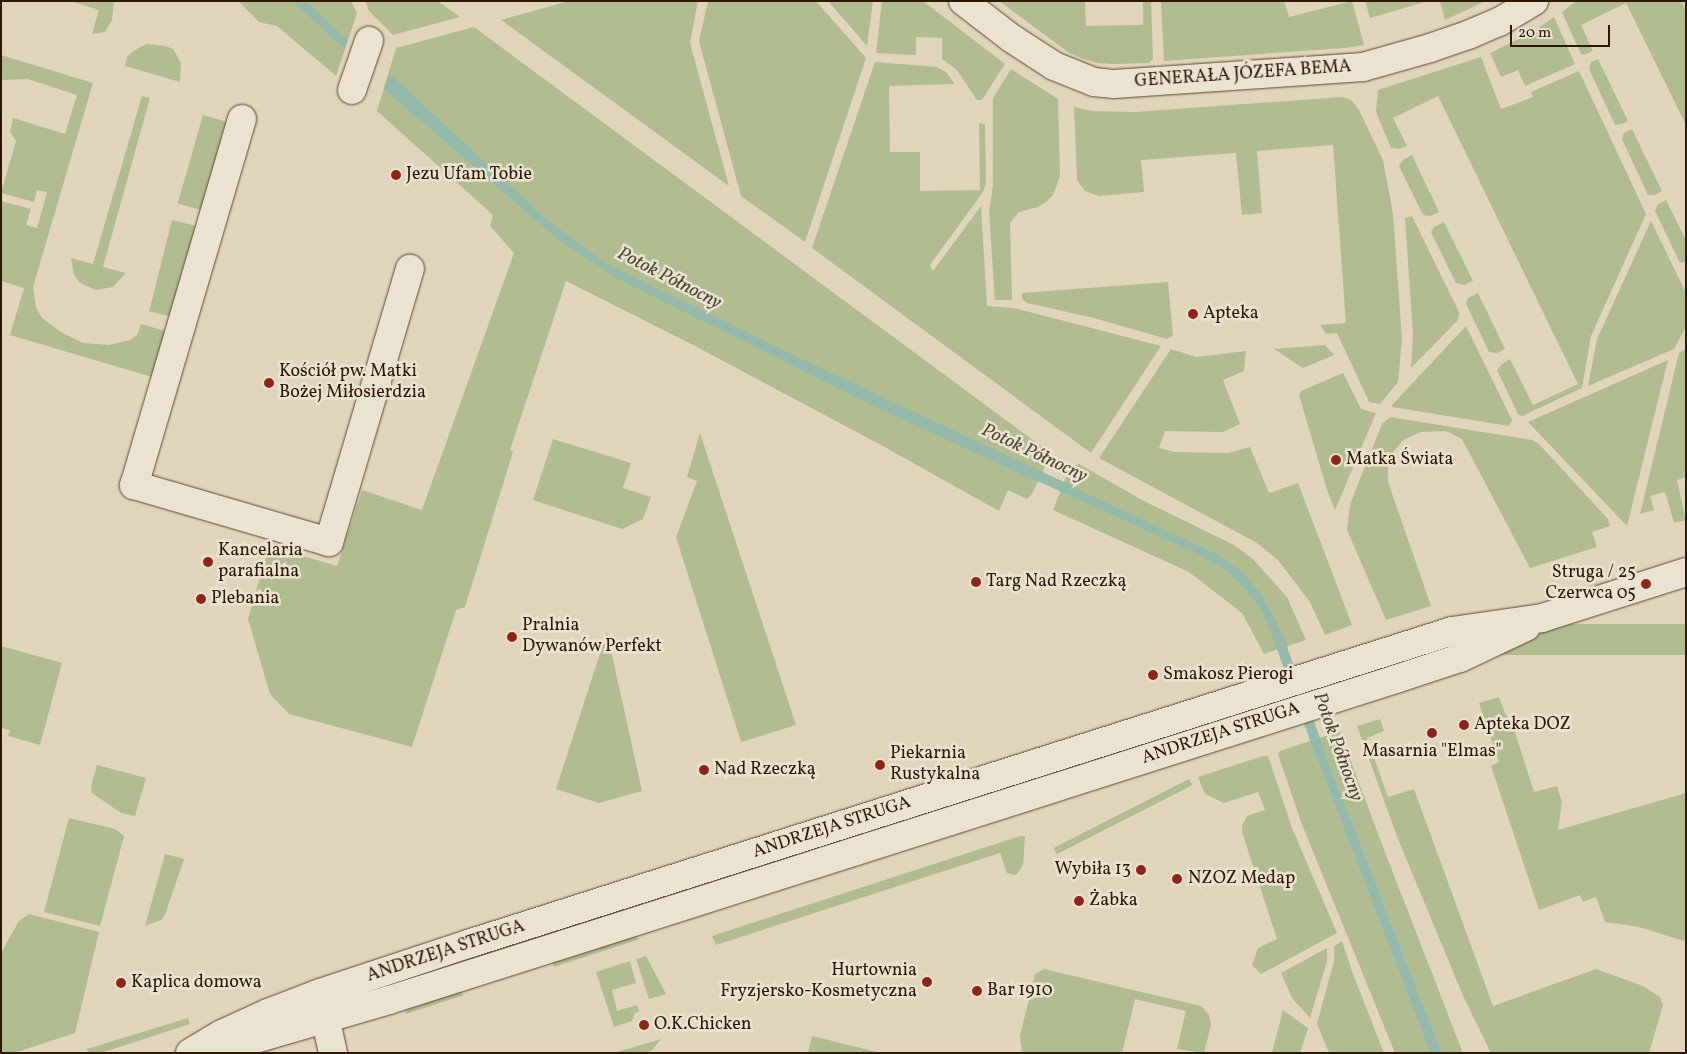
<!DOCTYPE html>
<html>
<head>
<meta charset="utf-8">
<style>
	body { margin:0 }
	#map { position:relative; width:1687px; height:1054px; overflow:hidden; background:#e0d4ba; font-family:Vollkorn,serif }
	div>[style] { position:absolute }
	.green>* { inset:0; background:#b1bd91; transform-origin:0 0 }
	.water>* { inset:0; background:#95b9aa }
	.stream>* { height:10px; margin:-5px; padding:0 5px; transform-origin:5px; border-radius:5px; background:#95b9aa }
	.roads { filter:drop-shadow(0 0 1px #5a472f) drop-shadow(0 0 1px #5a472f) }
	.minor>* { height:28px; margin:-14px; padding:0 14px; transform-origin:14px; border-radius:14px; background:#ebe3d2 }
	.dots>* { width:14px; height:14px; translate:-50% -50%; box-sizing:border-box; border:2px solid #ebe3d2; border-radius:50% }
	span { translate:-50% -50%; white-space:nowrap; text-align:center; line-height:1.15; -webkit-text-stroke:5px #ebe3d2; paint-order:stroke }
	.street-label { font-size:18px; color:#2e1801 }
	.poi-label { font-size:18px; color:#2e1801 }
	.left { translate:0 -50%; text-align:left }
	.right { translate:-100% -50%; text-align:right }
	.water-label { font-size:19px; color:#4d4834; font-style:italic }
	.frame { position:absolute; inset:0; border:2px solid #2e1801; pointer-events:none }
	.scale { position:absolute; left:1510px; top:25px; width:100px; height:22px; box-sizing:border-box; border:2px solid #2e1801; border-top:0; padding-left:6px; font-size:15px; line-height:18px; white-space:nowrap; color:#2e1801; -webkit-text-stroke:4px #ebe3d2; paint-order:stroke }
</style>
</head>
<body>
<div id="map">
	<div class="green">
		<i style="clip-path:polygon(70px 1px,114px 1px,112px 20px,105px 32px,92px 34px,99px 10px)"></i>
		<i style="clip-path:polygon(238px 1px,351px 1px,357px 13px,336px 76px,277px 26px,259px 22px)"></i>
		<i style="clip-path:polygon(365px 1px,438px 1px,460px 17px,393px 35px,369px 11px)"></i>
		<i style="clip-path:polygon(569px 1px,698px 1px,690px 43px,729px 186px,501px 20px)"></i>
		<i style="clip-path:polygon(708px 1px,816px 1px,866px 58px,805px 242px,741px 196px,699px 41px)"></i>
		<i style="clip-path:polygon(828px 1px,873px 1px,867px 46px)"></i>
		<i style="clip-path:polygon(882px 1px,923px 1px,1005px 64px,982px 100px,977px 100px,957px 70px,942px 59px,942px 38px,916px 37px,916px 55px,876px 53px)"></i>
		<i style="clip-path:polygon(999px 1px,1085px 1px,1086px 26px,1143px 25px,1143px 1px,1151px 1px,1153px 59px,1149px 63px,1112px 64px,1097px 63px,1081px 58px,1068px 52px)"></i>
		<i style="clip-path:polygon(1161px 1px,1284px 1px,1289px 17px,1352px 1px,1364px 45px,1344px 48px,1164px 61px)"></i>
		<i style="clip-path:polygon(1365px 1px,1428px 1px,1370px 18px)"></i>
		<i style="clip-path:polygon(1440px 1px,1486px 1px,1445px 20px)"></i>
		<i style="clip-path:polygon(1576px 1px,1682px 1px,1686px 11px,1686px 125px,1626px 3px,1581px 25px,1593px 51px,1584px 55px,1581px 54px,1562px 12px)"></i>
		<i style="clip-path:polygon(1554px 17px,1575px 64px,1525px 86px,1518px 70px,1501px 77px,1490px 53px,1531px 33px)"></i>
		<i style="clip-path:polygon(474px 27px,1049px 452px,1049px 458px,1032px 494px,1027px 499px,1008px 490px,999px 511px,881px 445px,695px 346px,566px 281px,510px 450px,513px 452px,465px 607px,456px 610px,412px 747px,289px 714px,270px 694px,248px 619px,269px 546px,337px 566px,362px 490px,422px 510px,514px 253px,490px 226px,493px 215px,377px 111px,396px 48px)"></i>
		<i style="clip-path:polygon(146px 44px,166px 46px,173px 49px,181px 63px,180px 82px,125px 66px,127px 57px,132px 52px)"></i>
		<i style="clip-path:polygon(1px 55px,93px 83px,33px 287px,36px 307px,42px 318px,61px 332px,83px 343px,109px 345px,130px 340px,137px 335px,141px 324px,165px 331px,152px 377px,10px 335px,24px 288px,1px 281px,1px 201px,31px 209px,26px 225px,37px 228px,47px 192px,37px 190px,34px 202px,1px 193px,16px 141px,10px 132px,13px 118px,65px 134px,77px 95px,28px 79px,1px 80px)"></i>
		<i style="clip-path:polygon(1481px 57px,1501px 109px,1533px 97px,1531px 92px,1579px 71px,1646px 214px,1591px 336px,1582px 388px,1522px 416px,1518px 414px,1497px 370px,1502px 364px,1510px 359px,1533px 405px,1578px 384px,1438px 96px,1393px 118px,1407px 146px,1399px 149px,1391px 148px,1376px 112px,1378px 90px)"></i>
		<i style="clip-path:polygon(1598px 59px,1628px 121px,1622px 124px,1615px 125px,1589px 69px,1591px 62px)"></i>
		<i style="clip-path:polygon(875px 62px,937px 67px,946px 72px,955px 84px,889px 86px,890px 152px,920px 152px,920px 191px,980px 190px,979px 123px,985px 124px,986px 184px,983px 192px,930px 265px,933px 271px,981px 206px,987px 306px,1014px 308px,1161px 346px,1091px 453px,812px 248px)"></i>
		<i style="clip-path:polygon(1011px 69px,1058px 99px,1060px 176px,1053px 195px,1046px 202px,1038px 207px,1019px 212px,1010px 223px,1012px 300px,995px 300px,989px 212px,993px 185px,993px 98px)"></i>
		<i style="clip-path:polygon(142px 96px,150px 98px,103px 267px,126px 273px,113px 287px,96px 290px,80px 283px,74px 275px,71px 258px,93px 264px)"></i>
		<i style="clip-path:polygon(1343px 97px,1351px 100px,1358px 108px,1383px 160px,1393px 214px,1402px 339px,1398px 382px,1380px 404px,1369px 402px,1337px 333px,1326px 334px,1320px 325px,1346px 323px,1333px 145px,1257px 151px,1262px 213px,1242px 215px,1236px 153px,1141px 160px,1144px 192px,1099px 196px,1085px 191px,1077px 180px,1074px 107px,1092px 111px,1135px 112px)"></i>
		<i style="left:203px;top:115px;width:25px;height:92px;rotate:16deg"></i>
		<i style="clip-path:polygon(1632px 129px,1662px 191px,1655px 195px,1648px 195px,1622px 139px,1624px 133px)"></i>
		<i style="clip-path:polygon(1412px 155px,1439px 212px,1430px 216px,1423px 215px,1399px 166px,1403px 160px)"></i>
		<i style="clip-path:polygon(1666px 200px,1686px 240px,1686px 262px,1680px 263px,1655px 211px,1658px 204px)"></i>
		<i style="clip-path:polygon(1412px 216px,1459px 312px,1458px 320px,1411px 368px,1413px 335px,1405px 218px)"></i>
		<i style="left:172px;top:220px;width:25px;height:94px;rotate:14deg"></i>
		<i style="clip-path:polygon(1651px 221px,1686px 293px,1686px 327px,1674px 349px,1588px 386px,1597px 339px)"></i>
		<i style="clip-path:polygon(1444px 222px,1473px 281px,1464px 285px,1456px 283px,1431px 232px,1434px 227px)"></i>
		<i style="clip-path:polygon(1168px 282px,1173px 336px,1167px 339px,1094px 318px,1027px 303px,1022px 299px,1022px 293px)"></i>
		<i style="clip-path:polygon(1478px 293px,1505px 349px,1497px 353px,1489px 352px,1466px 304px,1468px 298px)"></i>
		<i style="clip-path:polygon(1466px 326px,1512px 420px,1509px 426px,1392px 407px,1393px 404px)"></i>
		<i style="clip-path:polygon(1325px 345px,1334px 355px,1303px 368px,1274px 349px)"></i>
		<i style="clip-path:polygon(1171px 349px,1196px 357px,1246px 351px,1244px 371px,1223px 380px,1240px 424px,1223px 432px,1165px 431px,1159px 448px,1174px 452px,1228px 453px,1250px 447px,1269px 493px,1298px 483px,1352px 625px,1325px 635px,1310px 602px,1278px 560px,1257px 543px,1099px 458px)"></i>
		<i style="clip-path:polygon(1686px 349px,1686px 477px,1677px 480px,1686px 520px,1674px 523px,1665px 492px,1650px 496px,1654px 510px,1640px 514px,1679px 353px)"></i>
		<i style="clip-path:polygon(1668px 360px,1627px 526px,1528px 422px)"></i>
		<i style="clip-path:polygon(1343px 373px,1361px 409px,1376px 413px,1335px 510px,1328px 493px,1299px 395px,1301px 391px)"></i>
		<i style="clip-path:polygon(1390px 417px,1532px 440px,1539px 444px,1608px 519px,1610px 526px,1592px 532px,1597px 547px,1530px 568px,1462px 439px,1446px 431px,1421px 432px,1410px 437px,1403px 440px,1391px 455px,1388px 466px,1388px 482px,1431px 606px,1386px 620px,1347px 530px,1350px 504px,1382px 424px)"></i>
		<i style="clip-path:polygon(700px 433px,796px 725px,741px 742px,676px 537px,697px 481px,687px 477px)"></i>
		<i style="clip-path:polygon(553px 439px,631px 463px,623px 488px,651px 497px,643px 519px,622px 529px,533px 500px)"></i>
		<i style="clip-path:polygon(1079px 464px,1144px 501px,1234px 545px,1253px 559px,1287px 597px,1306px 640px,1264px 654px,1242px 613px,1189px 572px,1053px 510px,1070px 467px)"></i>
		<i style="left:1686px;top:624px;width:31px;height:192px;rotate:90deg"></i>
		<i style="clip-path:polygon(607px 632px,642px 791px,599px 803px,556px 789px)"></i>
		<i style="clip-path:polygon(1px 646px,62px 663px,40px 745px,8px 736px,10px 730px,1px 728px)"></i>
		<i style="clip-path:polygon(1499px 697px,1505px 713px,1512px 723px,1534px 792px,1557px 786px,1562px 802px,1558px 830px,1686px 793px,1686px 934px,1684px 941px,1639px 927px,1605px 922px,1596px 897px,1583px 902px,1580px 895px,1539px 910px,1491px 766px,1499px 762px,1479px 703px)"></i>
		<i style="clip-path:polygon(1380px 719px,1384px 731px,1367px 738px,1388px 797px,1414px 789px,1493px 1006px,1596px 969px,1643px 986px,1660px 997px,1663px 1005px,1649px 1053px,1491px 1053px,1464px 998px,1398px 839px,1357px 726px)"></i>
		<i style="clip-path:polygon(1340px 732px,1383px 847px,1463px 1053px,1442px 1053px,1319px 738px)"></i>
		<i style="clip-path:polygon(1310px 741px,1430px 1053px,1395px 1053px,1301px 822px,1278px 754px,1280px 751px)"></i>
		<i style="clip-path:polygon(1263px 756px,1268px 756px,1292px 828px,1337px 933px,1261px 974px,1252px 965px,1258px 948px,1277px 939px,1242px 832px,1242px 826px,1247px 816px,1265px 810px,1258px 792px,1224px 803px,1205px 794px,1198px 777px)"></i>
		<i style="clip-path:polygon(97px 765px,146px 778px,135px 816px,121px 813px,92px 793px,91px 786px)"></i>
		<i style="left:1189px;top:779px;width:7px;height:152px;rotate:63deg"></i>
		<i style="clip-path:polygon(69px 818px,115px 829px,124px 836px,100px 926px,44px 912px)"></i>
		<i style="clip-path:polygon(1020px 836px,1025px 836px,1023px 865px,1017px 874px,1013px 875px,1007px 873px,1000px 853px,716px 945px,712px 936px)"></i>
		<i style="clip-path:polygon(165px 854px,184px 859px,165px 915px,161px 920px,145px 926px)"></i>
		<i style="clip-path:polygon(29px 914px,99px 932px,75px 1033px,14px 1053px,1px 1053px,1px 953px,19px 921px)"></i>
		<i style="clip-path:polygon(631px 935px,640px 939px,554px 967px,551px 957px)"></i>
		<i style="clip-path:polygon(1342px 941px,1353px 974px,1384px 1053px,1329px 1053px,1317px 1024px,1334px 961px,1334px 946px)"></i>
		<i style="clip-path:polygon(1327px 948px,1327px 961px,1310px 1018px,1292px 998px,1281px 973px)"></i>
		<i style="clip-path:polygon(646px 956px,666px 994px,649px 999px,636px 959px)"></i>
		<i style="clip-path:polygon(630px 961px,636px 983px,612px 990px,617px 1011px,637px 1005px,639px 1011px,635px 1013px,632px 1021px,614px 1027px,596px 972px)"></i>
		<i style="clip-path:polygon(1044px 969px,1201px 1006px,1209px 1015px,1211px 1025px,1204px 1053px,1177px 1049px,1186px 1011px,1135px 999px,1122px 1053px,1022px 1053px,1020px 1036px,1035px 974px)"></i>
		<i style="left:460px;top:987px;width:9px;height:60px;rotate:72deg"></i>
		<i style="clip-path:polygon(1283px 1010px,1308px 1028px,1300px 1053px,1272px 1053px)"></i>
		<i style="clip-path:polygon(188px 1018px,190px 1024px,101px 1053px,88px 1053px,87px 1049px)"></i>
		<i style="clip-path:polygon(812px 1036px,881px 1053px,808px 1053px)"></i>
		<i style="clip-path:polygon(661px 1039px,652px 1050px,645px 1053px,614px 1053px)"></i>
	</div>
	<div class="water">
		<i style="clip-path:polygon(292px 1px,305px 1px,348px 40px,345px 49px)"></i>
		<i style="clip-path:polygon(389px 73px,545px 218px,604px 262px,783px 350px,1042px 472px,1038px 482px,874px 406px,618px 279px,560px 241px,384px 89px)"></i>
		<i style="clip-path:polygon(1064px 483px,1214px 553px,1241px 571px,1259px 592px,1271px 611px,1288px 647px,1279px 649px,1261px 610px,1248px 592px,1229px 572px,1198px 554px,1060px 491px)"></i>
		<i style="clip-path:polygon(1319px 738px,1442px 1053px,1430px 1053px,1310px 741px)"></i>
	</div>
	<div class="stream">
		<i style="left:1028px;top:471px;width:51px;rotate:24.5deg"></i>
		<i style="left:1278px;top:637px;width:123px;rotate:70.1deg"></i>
	</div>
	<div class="roads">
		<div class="minor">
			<i style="left:963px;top:1px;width:61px;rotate:37.6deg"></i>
			<i style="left:1011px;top:38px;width:51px;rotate:33.1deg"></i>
			<i style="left:1054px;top:66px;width:43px;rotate:21.8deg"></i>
			<i style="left:1094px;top:82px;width:20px;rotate:6deg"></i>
			<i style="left:1114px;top:84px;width:250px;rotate:-3.9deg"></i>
			<i style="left:1363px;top:67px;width:70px;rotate:-15.8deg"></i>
			<i style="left:1430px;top:48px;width:40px;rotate:-18.9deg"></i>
			<i style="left:1468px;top:35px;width:34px;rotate:-23deg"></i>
			<i style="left:1499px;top:22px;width:41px;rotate:-31deg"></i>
			<i style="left:352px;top:90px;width:52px;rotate:-70.9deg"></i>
			<i style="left:242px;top:119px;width:382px;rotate:106.4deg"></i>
			<i style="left:134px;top:485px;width:203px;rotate:16.3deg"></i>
			<i style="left:329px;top:542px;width:285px;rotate:-73.5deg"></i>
			<i style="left:322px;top:1003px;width:51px;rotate:77.6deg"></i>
			<i style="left:224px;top:1048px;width:172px;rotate:-16.2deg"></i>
			<i style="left:389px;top:1000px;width:1057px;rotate:-17.68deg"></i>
			<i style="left:1396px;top:679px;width:67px;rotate:-18.2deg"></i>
			<i style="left:1460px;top:658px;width:73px;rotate:-25.2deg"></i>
			<i style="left:190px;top:1053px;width:37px;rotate:-31deg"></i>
			<i style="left:222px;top:1034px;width:51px;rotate:-24.5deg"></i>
			<i style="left:268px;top:1013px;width:56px;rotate:-21deg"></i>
			<i style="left:320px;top:993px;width:159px;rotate:-18.3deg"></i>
			<i style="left:471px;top:943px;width:1029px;rotate:-17.64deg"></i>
			<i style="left:1452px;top:631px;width:91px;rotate:-8.2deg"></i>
			<i style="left:1542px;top:618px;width:151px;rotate:-17.7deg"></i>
		</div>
	</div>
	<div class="dots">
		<i style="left:396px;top:175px;background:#8f2418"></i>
		<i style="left:1193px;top:314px;background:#8f2418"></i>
		<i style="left:269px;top:383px;background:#8f2418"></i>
		<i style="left:1336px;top:460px;background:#8f2418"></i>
		<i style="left:208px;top:562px;background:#8f2418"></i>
		<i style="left:976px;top:582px;background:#8f2418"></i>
		<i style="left:1646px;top:584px;background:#8f2418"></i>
		<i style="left:201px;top:599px;background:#8f2418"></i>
		<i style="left:512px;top:637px;background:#8f2418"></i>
		<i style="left:1153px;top:675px;background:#8f2418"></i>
		<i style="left:1464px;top:725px;background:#8f2418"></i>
		<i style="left:1432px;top:733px;background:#8f2418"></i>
		<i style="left:880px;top:765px;background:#8f2418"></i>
		<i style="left:704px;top:770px;background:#8f2418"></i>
		<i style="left:1141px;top:870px;background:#8f2418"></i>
		<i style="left:1177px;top:879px;background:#8f2418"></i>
		<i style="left:1079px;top:901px;background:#8f2418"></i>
		<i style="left:927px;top:982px;background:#8f2418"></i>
		<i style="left:121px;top:983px;background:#8f2418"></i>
		<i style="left:977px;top:991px;background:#8f2418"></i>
		<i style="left:644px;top:1025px;background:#8f2418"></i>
	</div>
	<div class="street-label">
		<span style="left:1243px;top:75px;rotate:-4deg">GENERAŁA JÓZEFA BEMA</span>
		<span style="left:1221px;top:734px;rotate:-18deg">ANDRZEJA STRUGA</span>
		<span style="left:832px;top:828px;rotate:-18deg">ANDRZEJA STRUGA</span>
		<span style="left:446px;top:952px;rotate:-18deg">ANDRZEJA STRUGA</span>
	</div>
	<div class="poi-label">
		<span class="left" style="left:406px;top:175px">Jezu Ufam Tobie</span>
		<span class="left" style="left:1203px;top:314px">Apteka</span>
		<span class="left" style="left:279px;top:383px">Kościół pw. Matki<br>Bożej Miłosierdzia</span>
		<span class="left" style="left:1346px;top:460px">Matka Świata</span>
		<span class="left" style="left:218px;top:562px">Kancelaria<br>parafialna</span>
		<span class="right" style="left:1636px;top:584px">Struga / 25<br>Czerwca 05</span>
		<span class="left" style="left:986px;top:582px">Targ Nad Rzeczką</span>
		<span class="left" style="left:211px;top:599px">Plebania</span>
		<span class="left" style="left:522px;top:637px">Pralnia<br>Dywanów Perfekt</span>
		<span class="left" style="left:1163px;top:675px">Smakosz Pierogi</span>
		<span class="left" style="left:1474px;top:725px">Apteka DOZ</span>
		<span style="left:1432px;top:752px">Masarnia "Elmas"</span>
		<span class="left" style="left:890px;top:765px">Piekarnia<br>Rustykalna</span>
		<span class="left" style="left:714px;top:770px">Nad Rzeczką</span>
		<span class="right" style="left:1131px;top:870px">Wybiła 13</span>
		<span class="left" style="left:1188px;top:879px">NZOZ Medap</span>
		<span class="left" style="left:1089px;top:901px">Żabka</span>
		<span class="right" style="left:917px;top:982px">Hurtownia<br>Fryzjersko-Kosmetyczna</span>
		<span class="left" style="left:131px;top:983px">Kaplica domowa</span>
		<span class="left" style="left:987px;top:991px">Bar 1910</span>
		<span class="left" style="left:654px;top:1025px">O.K.Chicken</span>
	</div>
	<div class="water-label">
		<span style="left:669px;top:279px;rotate:27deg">Potok Północny</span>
		<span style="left:1034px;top:454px;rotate:25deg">Potok Północny</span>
		<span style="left:1337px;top:747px;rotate:70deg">Potok Północny</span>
	</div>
	<div class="frame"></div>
	<div class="scale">20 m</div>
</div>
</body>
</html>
